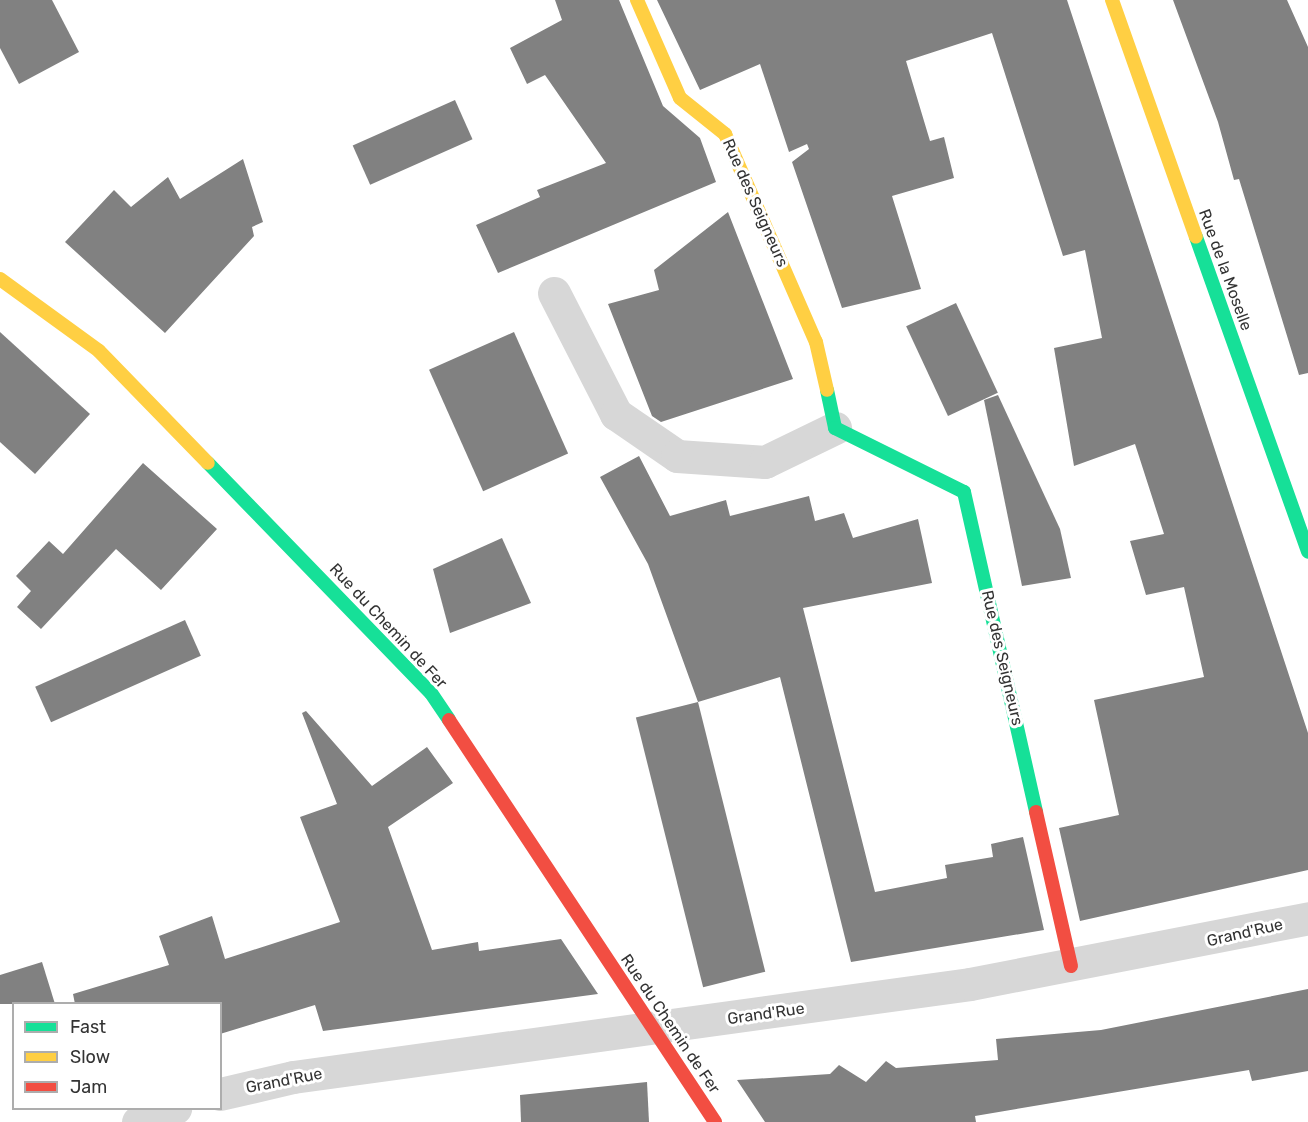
<!DOCTYPE html>
<html>
<head>
<meta charset="utf-8">
<style>
	body { margin:0 }
	#map { position:relative; width:1308px; height:1122px; overflow:hidden; background:#fff; font-family:Rubik,sans-serif }
	div>[style] { position:absolute }
	.building>* { inset:0; background:#818181; transform-origin:0 0 }
	.street>* { height:33px; margin:-16.5px; padding:0 16.5px; transform-origin:16.5px; border-radius:16.5px; background:#d7d7d7 }
	.fast>* { height:14px; margin:-7px; padding:0 7px; transform-origin:7px; border-radius:7px; background:#16e098 }
	.slow>* { height:14px; margin:-7px; padding:0 7px; transform-origin:7px; border-radius:7px; background:#ffcf43 }
	.jam>* { height:14px; margin:-7px; padding:0 7px; transform-origin:7px; border-radius:7px; background:#f24e42 }
	span { translate:-50% -50%; white-space:nowrap; text-align:center; line-height:1.15; -webkit-text-stroke:6px #fff; paint-order:stroke }
	.street-label { font-size:16px; color:#333 }
	.legend { position:absolute; left:12px; top:1002px; width:210px; height:108px; box-sizing:border-box; background:#fff; border:2px solid #adadad; margin:0; padding:8px 10px; list-style:none; font-size:18px; color:#333 }
	.legend li { display:flex; align-items:center; gap:12px; height:30px }
	.legend b { width:30px; border:2px solid #adadad }
</style>
</head>
<body>
<div id="map">
	<div class="building">
		<i style="clip-path:polygon(0 0,52px 0,79px 52px,19px 84px,0 48px)"></i>
		<i style="clip-path:polygon(555px 0,619px 0,663px 106px,700px 138px,716px 182px,498px 273px,476px 225px,540px 197px,537px 190px,606px 163px,545px 75px,527px 84px,510px 48px,562px 20px)"></i>
		<i style="clip-path:polygon(657px 0,1067px 0,1308px 733px,1308px 870px,1080px 921px,1059px 828px,1119px 815px,1094px 700px,1204px 677px,1184px 587px,1146px 595px,1130px 541px,1164px 534px,1135px 444px,1074px 466px,1054px 348px,1102px 338px,1085px 250px,1063px 256px,992px 33px,906px 61px,930px 141px,944px 137px,954px 178px,892px 196px,921px 289px,842px 308px,792px 162px,809px 149px,807px 144px,789px 152px,760px 64px,700px 90px)"></i>
		<i style="clip-path:polygon(1173px 0,1287px 0,1308px 47px,1308px 373px,1299px 375px,1239px 179px,1234px 180px,1218px 122px)"></i>
		<i style="left:455px;top:100px;width:43px;height:112px;rotate:66deg"></i>
		<i style="clip-path:polygon(243px 159px,263px 222px,252px 227px,254px 236px,165px 333px,65px 242px,114px 190px,131px 207px,168px 177px,180px 199px)"></i>
		<i style="clip-path:polygon(728px 212px,793px 379px,661px 422px,652px 416px,608px 304px,659px 290px,654px 270px)"></i>
		<i style="left:956px;top:303px;width:99px;height:55px;rotate:65deg"></i>
		<i style="clip-path:polygon(0 332px,90px 414px,35px 474px,0 442px)"></i>
		<i style="left:514px;top:332px;width:133px;height:93px;rotate:66deg"></i>
		<i style="clip-path:polygon(998px 395px,1060px 529px,1071px 578px,1022px 586px,984px 400px)"></i>
		<i style="clip-path:polygon(639px 456px,670px 516px,726px 500px,730px 516px,809px 496px,815px 521px,844px 513px,853px 538px,918px 519px,932px 583px,803px 608px,875px 892px,947px 878px,945px 865px,993px 857px,991px 844px,1023px 837px,1044px 930px,851px 962px,780px 677px,698px 702px,648px 564px,600px 477px)"></i>
		<i style="clip-path:polygon(143px 463px,217px 529px,161px 590px,116px 549px,41px 629px,17px 607px,31px 591px,16px 576px,49px 541px,63px 554px)"></i>
		<i style="clip-path:polygon(502px 538px,531px 603px,450px 633px,433px 569px)"></i>
		<i style="left:185px;top:620px;width:39px;height:164px;rotate:66deg"></i>
		<i style="left:698px;top:702px;width:278px;height:64px;rotate:76deg"></i>
		<i style="clip-path:polygon(306px 711px,372px 786px,427px 747px,453px 783px,388px 827px,432px 950px,478px 942px,479px 951px,561px 939px,598px 994px,323px 1031px,315px 1005px,220px 1034px,220px 1004px,75px 1004px,73px 994px,169px 965px,159px 936px,212px 916px,225px 959px,340px 922px,300px 817px,337px 804px,302px 713px)"></i>
		<i style="clip-path:polygon(42px 962px,55px 1004px,0 1004px,0 975px)"></i>
		<i style="clip-path:polygon(1308px 989px,1308px 1071px,1252px 1081px,1249px 1070px,975px 1116px,976px 1122px,765px 1122px,737px 1080px,830px 1074px,839px 1065px,866px 1082px,886px 1061px,896px 1068px,998px 1060px,996px 1039px,1101px 1030px)"></i>
		<i style="clip-path:polygon(647px 1082px,649px 1122px,521px 1122px,520px 1095px)"></i>
	</div>
	<div class="street">
		<i style="left:554px;top:293px;width:136px;rotate:62.9deg"></i>
		<i style="left:616px;top:414px;width:74px;rotate:34.5deg"></i>
		<i style="left:677px;top:456px;width:88px;rotate:3.9deg"></i>
		<i style="left:765px;top:462px;width:78px;rotate:-25.9deg"></i>
		<i style="left:220px;top:1094px;width:75px;rotate:-13.1deg"></i>
		<i style="left:293px;top:1077px;width:683px;rotate:-7.82deg"></i>
		<i style="left:970px;top:984px;width:344px;rotate:-11deg"></i>
		<i style="left:138px;top:1122px;width:40px;rotate:-21deg"></i>
	</div>
	<div class="fast">
		<i style="left:1196px;top:237px;width:334px;rotate:70.4deg"></i>
		<i style="left:827px;top:390px;width:39px;rotate:78deg"></i>
		<i style="left:835px;top:428px;width:144px;rotate:26.4deg"></i>
		<i style="left:964px;top:492px;width:328px;rotate:77.3deg"></i>
		<i style="left:208px;top:463px;width:320px;rotate:45.9deg"></i>
		<i style="left:431px;top:693px;width:32px;rotate:56deg"></i>
	</div>
	<div class="slow">
		<i style="left:637px;top:0;width:107px;rotate:66.3deg"></i>
		<i style="left:680px;top:98px;width:58px;rotate:38.7deg"></i>
		<i style="left:725px;top:134px;width:227px;rotate:66.4deg"></i>
		<i style="left:816px;top:342px;width:49px;rotate:77.1deg"></i>
		<i style="left:1112px;top:0;width:251px;rotate:70.5deg"></i>
		<i style="left:0;top:279px;width:122px;rotate:36deg"></i>
		<i style="left:99px;top:351px;width:156px;rotate:45.8deg"></i>
	</div>
	<div class="jam">
		<i style="left:449px;top:720px;width:482px;rotate:56.5deg"></i>
		<i style="left:1036px;top:812px;width:158px;rotate:77.2deg"></i>
	</div>
	<div class="street-label">
		<span style="left:755px;top:203px;rotate:66deg">Rue des Seigneurs</span>
		<span style="left:1225px;top:270px;rotate:70deg">Rue de la Moselle</span>
		<span style="left:388px;top:626px;rotate:47deg">Rue du Chemin de Fer</span>
		<span style="left:1002px;top:658px;rotate:77deg">Rue des Seigneurs</span>
		<span style="left:1245px;top:933px;rotate:-13deg">Grand'Rue</span>
		<span style="left:766px;top:1014px;rotate:-8deg">Grand'Rue</span>
		<span style="left:670px;top:1024px;rotate:56deg">Rue du Chemin de Fer</span>
		<span style="left:284px;top:1081px;rotate:-11deg">Grand'Rue</span>
	</div>
	<ul class="legend">
	<li><b style="height:8px;background:#16e098"></b>Fast</li>
	<li><b style="height:8px;background:#ffcf43"></b>Slow</li>
	<li><b style="height:8px;background:#f24e42"></b>Jam</li>
	</ul>
</div>
</body>
</html>
